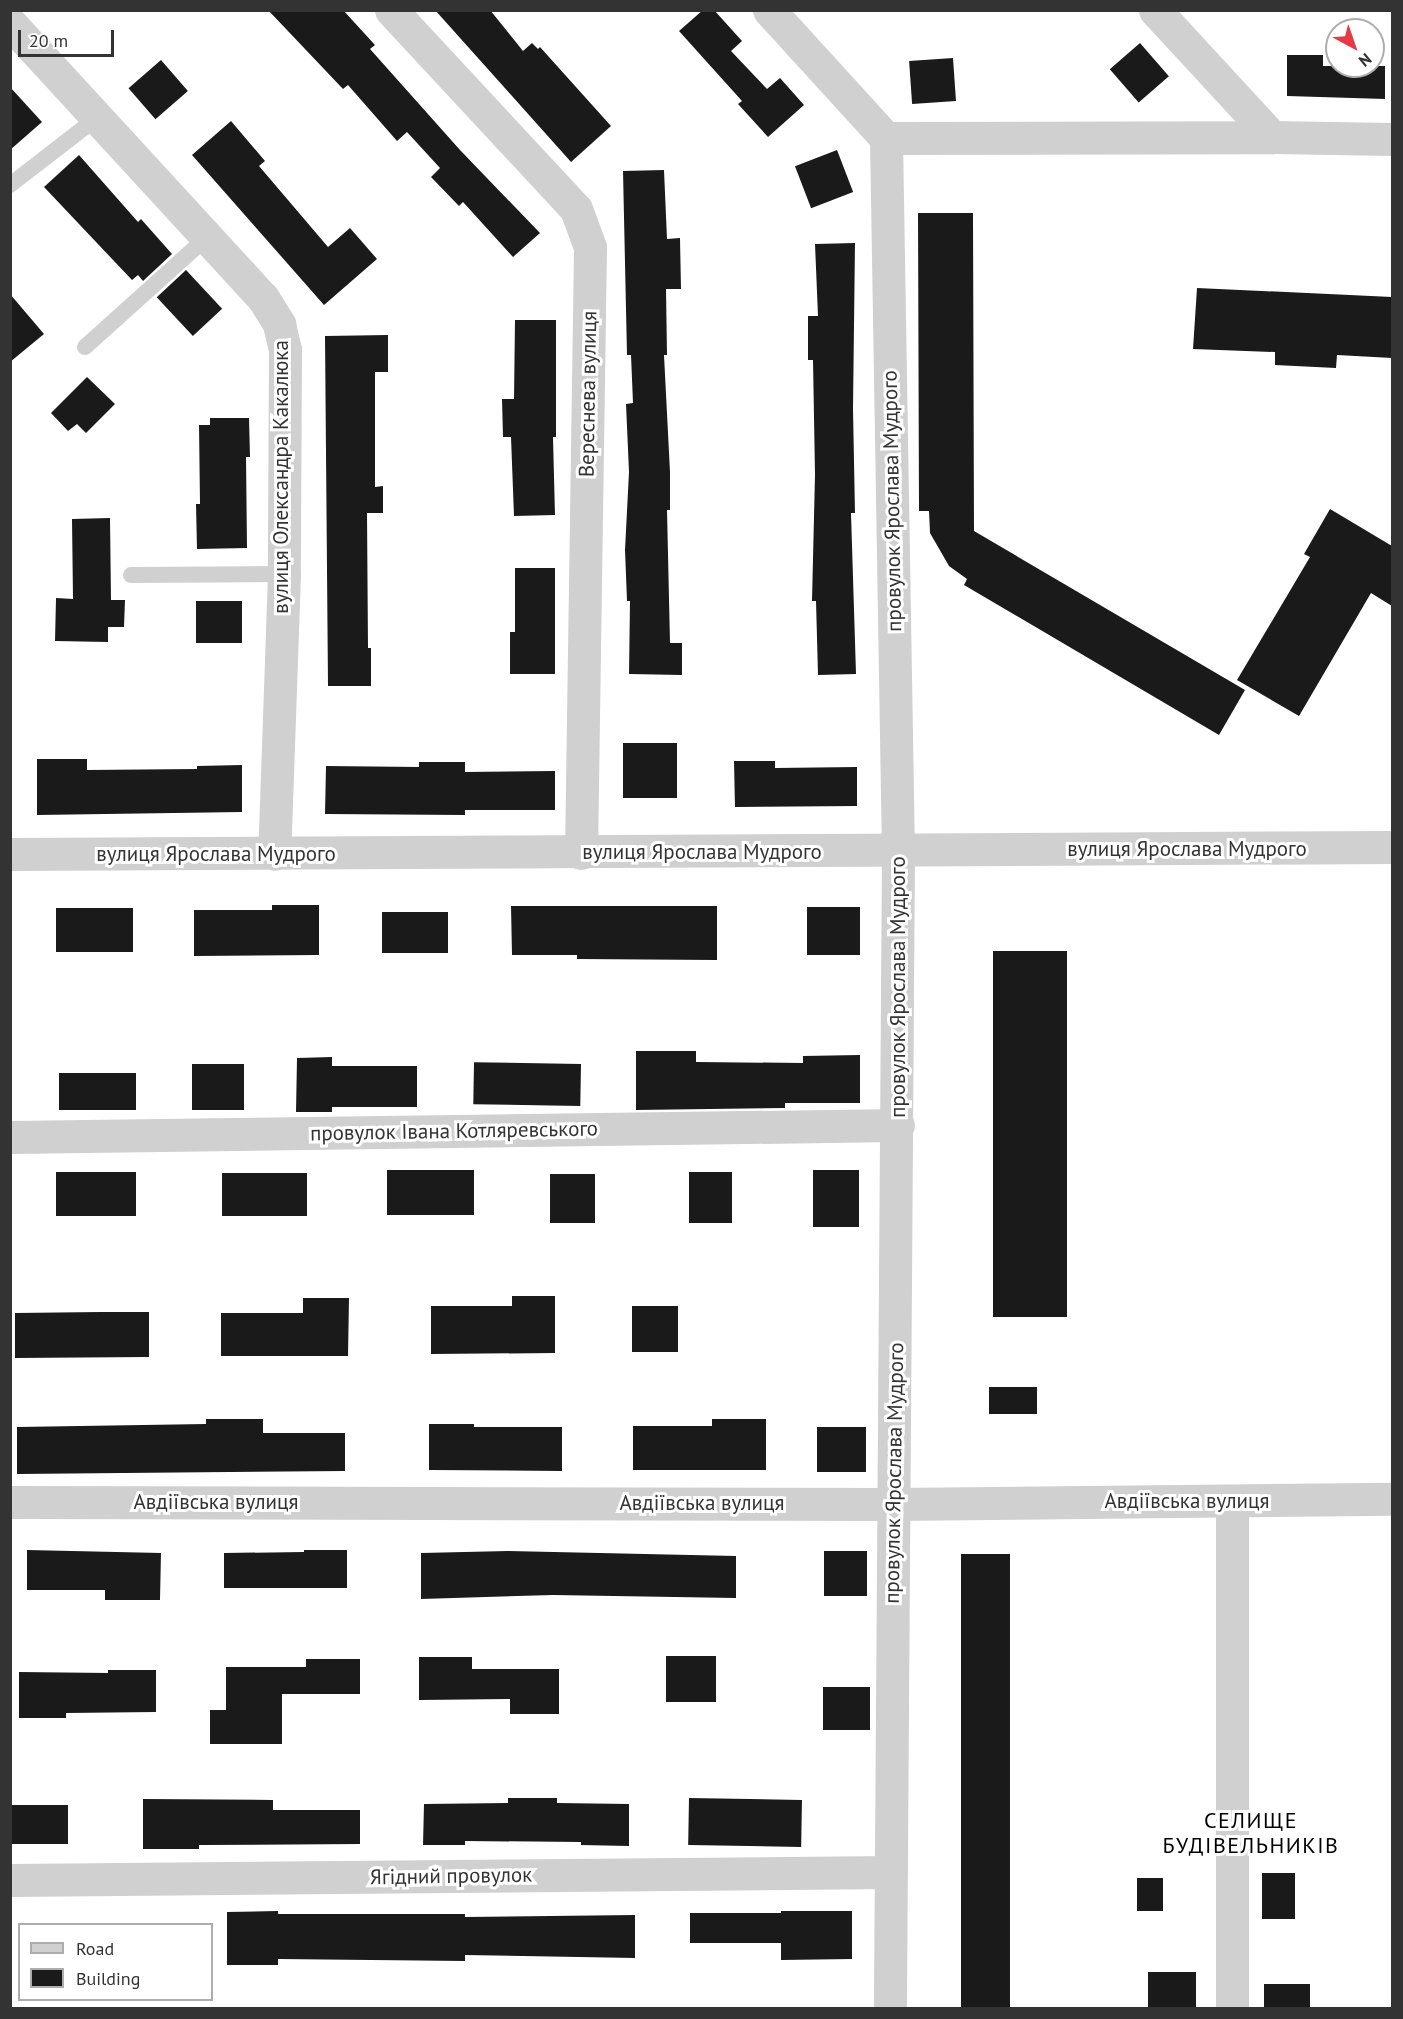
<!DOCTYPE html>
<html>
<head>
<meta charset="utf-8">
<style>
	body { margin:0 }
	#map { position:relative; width:1403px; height:2019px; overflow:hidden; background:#fff; font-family:"PT Sans",sans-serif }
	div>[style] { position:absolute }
	.building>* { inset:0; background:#1a1a1a; transform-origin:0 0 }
	.service>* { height:16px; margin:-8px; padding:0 8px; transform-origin:8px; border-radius:8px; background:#d0d0d0 }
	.minor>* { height:33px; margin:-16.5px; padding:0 16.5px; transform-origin:16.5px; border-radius:16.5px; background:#d0d0d0 }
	span { translate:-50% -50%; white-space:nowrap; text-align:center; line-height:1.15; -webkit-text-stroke:6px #fff; paint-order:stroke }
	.street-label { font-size:21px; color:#333 }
	.neighbourhood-label { font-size:22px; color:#000; letter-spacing:1.5px }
	.frame { position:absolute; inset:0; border:12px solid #333; pointer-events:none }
	.legend { position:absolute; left:18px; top:1923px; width:195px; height:78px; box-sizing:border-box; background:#fff; border:2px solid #adadad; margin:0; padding:8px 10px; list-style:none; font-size:18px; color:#333 }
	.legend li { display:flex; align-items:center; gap:12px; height:30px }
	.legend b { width:30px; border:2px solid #adadad }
	.north { position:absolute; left:1325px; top:18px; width:60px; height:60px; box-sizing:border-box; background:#fff; border:2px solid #adadad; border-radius:50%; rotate:140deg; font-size:16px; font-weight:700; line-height:24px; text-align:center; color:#333 }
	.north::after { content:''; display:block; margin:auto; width:21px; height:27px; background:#e63946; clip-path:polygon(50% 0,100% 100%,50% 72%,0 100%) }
	.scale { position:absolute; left:18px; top:30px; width:96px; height:27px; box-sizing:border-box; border:3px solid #333; border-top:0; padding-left:8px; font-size:18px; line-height:21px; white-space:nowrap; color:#333; -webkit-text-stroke:4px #fff; paint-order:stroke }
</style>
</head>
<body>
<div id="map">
	<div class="building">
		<i style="clip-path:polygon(268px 10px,343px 10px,375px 45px,370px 49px,460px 150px,540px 233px,513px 257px,463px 202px,459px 206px,431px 177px,440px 168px,407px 132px,397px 141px,348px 85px,343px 89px)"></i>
		<i style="clip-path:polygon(435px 10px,490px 10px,523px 51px,532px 43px,538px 49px,540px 47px,611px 126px,571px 162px)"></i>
		<i style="clip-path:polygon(703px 10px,714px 10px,742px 41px,731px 51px,767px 89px,780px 78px,804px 105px,768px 137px,738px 104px,742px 101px,679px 31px)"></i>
		<i style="left:1140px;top:43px;width:44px;height:40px;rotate:49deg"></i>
		<i style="clip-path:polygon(1287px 55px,1323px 55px,1323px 66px,1385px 66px,1385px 99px,1287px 96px)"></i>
		<i style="left:953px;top:58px;width:43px;height:44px;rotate:86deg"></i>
		<i style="left:161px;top:60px;width:41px;height:43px;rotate:49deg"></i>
		<i style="clip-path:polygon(10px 87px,42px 122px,10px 150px)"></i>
		<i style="clip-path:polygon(231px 121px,265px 161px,259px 166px,328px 247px,350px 228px,377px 259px,324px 305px,192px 155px)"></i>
		<i style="left:837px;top:150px;width:45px;height:45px;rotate:69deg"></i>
		<i style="clip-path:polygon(79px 155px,138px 222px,141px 219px,172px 254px,143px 281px,138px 275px,132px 280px,44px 187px)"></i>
		<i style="clip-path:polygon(664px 170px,667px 239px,680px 238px,681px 289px,666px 289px,667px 355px,664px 355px,670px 472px,670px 510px,667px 510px,670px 643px,682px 643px,682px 675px,629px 674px,630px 601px,627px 601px,625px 550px,629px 472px,626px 404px,633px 403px,631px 355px,627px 355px,623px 171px)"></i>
		<i style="clip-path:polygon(918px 213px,973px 213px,974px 531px,1245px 690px,1219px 735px,964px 585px,967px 579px,949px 566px,930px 533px,929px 511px,919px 511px)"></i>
		<i style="clip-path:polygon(855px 243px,853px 409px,855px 513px,851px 513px,856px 674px,818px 675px,816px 601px,812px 601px,815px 475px,813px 360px,808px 360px,808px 316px,818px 316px,815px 244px)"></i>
		<i style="left:186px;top:270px;width:53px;height:40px;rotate:47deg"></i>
		<i style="clip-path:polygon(1197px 288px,1392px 297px,1392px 358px,1337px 355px,1336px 368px,1275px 365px,1275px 352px,1193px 349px)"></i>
		<i style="clip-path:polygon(10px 294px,44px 334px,10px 362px)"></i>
		<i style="clip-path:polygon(515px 320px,556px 320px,556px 437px,553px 437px,555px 515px,514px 516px,511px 437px,503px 437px,502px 399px,514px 399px)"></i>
		<i style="clip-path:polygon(388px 335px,388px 372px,375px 372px,375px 487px,383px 486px,383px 513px,367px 513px,368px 648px,371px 648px,371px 686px,328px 686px,325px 336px)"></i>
		<i style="clip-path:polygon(87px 377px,115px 404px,86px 433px,77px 424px,68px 431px,51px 413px)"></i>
		<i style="clip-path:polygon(210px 418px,249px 418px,250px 457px,246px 457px,247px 548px,197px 549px,196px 504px,200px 504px,199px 425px,210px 425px)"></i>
		<i style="clip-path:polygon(1330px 509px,1392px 546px,1392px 606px,1371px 593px,1299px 716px,1237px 680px,1310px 557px,1304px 554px)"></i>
		<i style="clip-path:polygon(110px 518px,111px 600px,125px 600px,124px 627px,108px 627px,108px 642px,55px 641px,56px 598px,73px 599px,72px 519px)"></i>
		<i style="clip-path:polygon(515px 568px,555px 568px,555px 674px,510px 674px,510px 632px,515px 632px)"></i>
		<i style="left:196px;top:601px;width:46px;height:42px"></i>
		<i style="left:623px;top:743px;width:54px;height:55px"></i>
		<i style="clip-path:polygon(37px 759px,87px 759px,87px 770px,197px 769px,197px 766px,242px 765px,242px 812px,37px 815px)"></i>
		<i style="clip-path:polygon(734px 761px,775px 761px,775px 768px,857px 767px,857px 806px,735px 807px)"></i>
		<i style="clip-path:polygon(419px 762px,465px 762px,465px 772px,555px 771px,555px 810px,465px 810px,465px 815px,325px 814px,326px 766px,419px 767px)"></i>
		<i style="clip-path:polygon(272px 905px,319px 905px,319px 955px,194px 956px,194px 910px,272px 910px)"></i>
		<i style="clip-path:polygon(511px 906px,717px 906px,717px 960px,577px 959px,577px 955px,512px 955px)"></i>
		<i style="left:807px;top:907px;width:53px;height:48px"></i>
		<i style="left:56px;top:908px;width:77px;height:44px"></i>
		<i style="left:382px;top:912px;width:66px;height:41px"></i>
		<i style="left:993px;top:951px;width:74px;height:366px"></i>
		<i style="clip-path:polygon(636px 1051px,696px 1051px,696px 1062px,803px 1063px,803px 1056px,860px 1055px,860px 1103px,785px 1103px,785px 1108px,636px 1110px)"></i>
		<i style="clip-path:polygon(332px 1057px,332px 1066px,417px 1066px,417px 1107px,332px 1107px,332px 1112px,296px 1112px,297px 1058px)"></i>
		<i style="left:244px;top:1064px;width:46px;height:52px;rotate:90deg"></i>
		<i style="left:581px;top:1064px;width:42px;height:107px;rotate:91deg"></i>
		<i style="left:59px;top:1073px;width:77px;height:37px"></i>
		<i style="left:387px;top:1170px;width:87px;height:45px"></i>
		<i style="left:859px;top:1170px;width:57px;height:46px;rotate:90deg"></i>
		<i style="left:56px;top:1172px;width:80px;height:44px"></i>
		<i style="left:689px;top:1172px;width:43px;height:51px"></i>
		<i style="left:222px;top:1173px;width:85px;height:43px"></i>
		<i style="left:550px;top:1174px;width:45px;height:49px"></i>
		<i style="clip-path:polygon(512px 1296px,555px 1296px,555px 1353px,431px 1354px,431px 1306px,512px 1306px)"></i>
		<i style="clip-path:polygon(303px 1298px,349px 1298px,348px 1356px,221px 1356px,221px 1313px,303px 1313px)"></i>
		<i style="left:678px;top:1306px;width:46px;height:46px;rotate:90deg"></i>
		<i style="clip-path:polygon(101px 1312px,149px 1312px,149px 1357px,15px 1358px,15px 1313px)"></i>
		<i style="left:989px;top:1387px;width:48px;height:27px"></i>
		<i style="clip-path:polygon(206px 1419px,263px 1419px,263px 1433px,345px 1433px,345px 1471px,17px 1474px,17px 1427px,206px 1424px)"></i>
		<i style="clip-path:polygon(712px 1419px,766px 1419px,766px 1470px,633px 1470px,633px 1426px,712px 1426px)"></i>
		<i style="clip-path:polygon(429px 1424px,474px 1424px,474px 1427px,562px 1427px,562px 1471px,429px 1470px)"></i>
		<i style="left:817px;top:1427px;width:49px;height:45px"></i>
		<i style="clip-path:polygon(27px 1550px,161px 1553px,160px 1600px,105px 1600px,105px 1590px,27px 1590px)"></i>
		<i style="clip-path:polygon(304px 1550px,347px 1550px,347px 1588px,224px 1588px,224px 1553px,304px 1552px)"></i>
		<i style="clip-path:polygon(508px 1551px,736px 1556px,736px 1598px,553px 1595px,421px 1599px,421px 1553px)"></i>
		<i style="left:824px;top:1551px;width:43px;height:45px"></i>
		<i style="left:961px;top:1554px;width:49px;height:454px"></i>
		<i style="left:666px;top:1656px;width:50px;height:46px"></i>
		<i style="clip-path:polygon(419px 1657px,472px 1657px,472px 1669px,559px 1669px,559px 1714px,510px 1714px,510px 1699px,419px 1700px)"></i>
		<i style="clip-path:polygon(306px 1659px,360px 1659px,360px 1694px,282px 1694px,282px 1744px,210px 1744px,210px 1710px,226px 1710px,226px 1667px,306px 1667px)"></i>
		<i style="clip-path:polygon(108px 1670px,156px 1670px,156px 1712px,66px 1713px,66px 1718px,19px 1718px,19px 1672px,108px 1673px)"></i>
		<i style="left:823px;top:1687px;width:47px;height:43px"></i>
		<i style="clip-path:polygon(508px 1798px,557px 1798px,557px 1803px,629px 1804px,629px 1846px,581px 1845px,581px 1842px,465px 1841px,465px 1845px,423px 1845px,424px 1804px,508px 1803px)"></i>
		<i style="left:689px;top:1798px;width:113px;height:47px;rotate:1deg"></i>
		<i style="clip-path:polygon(143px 1799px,273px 1800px,273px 1810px,360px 1810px,360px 1844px,199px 1845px,199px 1849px,143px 1849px)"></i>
		<i style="left:10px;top:1805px;width:58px;height:39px"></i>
		<i style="left:1262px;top:1873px;width:33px;height:46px"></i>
		<i style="left:1137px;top:1878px;width:26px;height:33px"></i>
		<i style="clip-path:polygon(278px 1911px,278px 1914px,465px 1914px,465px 1917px,635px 1915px,635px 1958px,465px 1955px,465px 1961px,278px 1959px,278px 1965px,227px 1965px,227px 1912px)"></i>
		<i style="clip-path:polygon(781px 1911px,852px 1911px,852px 1959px,781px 1960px,781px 1943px,690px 1943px,690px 1913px,781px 1913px)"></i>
		<i style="left:1148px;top:1972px;width:48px;height:36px"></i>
		<i style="left:1264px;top:1984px;width:46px;height:24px"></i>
	</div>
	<div class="service">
		<i style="left:10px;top:185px;width:111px;rotate:-37.7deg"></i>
		<i style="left:85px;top:347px;width:164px;rotate:-42deg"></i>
		<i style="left:131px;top:575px;width:153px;rotate:-0.4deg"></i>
	</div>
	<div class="minor">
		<i style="left:391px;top:10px;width:272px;rotate:47.1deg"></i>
		<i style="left:576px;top:209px;width:40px;rotate:69.8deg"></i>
		<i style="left:590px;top:247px;width:606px;rotate:90.85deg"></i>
		<i style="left:769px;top:10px;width:173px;rotate:47.6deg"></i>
		<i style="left:886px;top:138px;width:713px;rotate:89.04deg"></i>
		<i style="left:898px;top:851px;width:1157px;rotate:90.4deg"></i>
		<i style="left:1155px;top:10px;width:173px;rotate:47.3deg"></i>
		<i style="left:1272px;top:137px;width:120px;rotate:1deg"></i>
		<i style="left:10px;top:23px;width:374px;rotate:47.4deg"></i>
		<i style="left:263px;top:298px;width:31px;rotate:58deg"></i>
		<i style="left:279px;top:324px;width:26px;rotate:77deg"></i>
		<i style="left:285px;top:349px;width:225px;rotate:90.3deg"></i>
		<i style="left:284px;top:574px;width:280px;rotate:92deg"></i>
		<i style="left:886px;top:138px;width:386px;rotate:-0.1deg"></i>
		<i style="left:10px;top:854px;width:1382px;rotate:-0.29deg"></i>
		<i style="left:10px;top:1137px;width:888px;rotate:-0.77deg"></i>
		<i style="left:10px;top:1502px;width:883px;rotate:0.13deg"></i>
		<i style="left:893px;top:1504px;width:499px;rotate:-0.6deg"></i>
		<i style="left:10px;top:1880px;width:881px;rotate:-0.52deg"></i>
		<i style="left:1232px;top:2008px;width:507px;rotate:-90deg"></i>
	</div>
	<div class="street-label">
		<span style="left:588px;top:394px;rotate:-89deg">Вереснева вулиця</span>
		<span style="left:281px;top:477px;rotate:-90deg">вулиця Олександра Какалюка</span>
		<span style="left:892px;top:501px;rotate:-91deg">провулок Ярослава Мудрого</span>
		<span style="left:1187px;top:849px">вулиця Ярослава Мудрого</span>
		<span style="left:702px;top:852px">вулиця Ярослава Мудрого</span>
		<span style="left:216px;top:854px">вулиця Ярослава Мудрого</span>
		<span style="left:898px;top:987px;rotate:-90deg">провулок Ярослава Мудрого</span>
		<span style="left:454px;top:1131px;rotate:-1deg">провулок Івана Котляревського</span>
		<span style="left:894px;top:1473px;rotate:-89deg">провулок Ярослава Мудрого</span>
		<span style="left:1187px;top:1501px">Авдіївська вулиця</span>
		<span style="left:216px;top:1502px">Авдіївська вулиця</span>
		<span style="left:702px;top:1503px">Авдіївська вулиця</span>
		<span style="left:451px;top:1876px;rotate:-1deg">Ягідний провулок</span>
	</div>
	<div class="neighbourhood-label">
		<span style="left:1251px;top:1833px">СЕЛИЩЕ<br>БУДІВЕЛЬНИКІВ</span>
	</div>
	<div class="frame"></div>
	<ul class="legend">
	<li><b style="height:8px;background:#d0d0d0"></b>Road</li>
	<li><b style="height:16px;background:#1a1a1a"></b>Building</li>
	</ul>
	<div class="north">N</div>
	<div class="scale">20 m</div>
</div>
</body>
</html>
